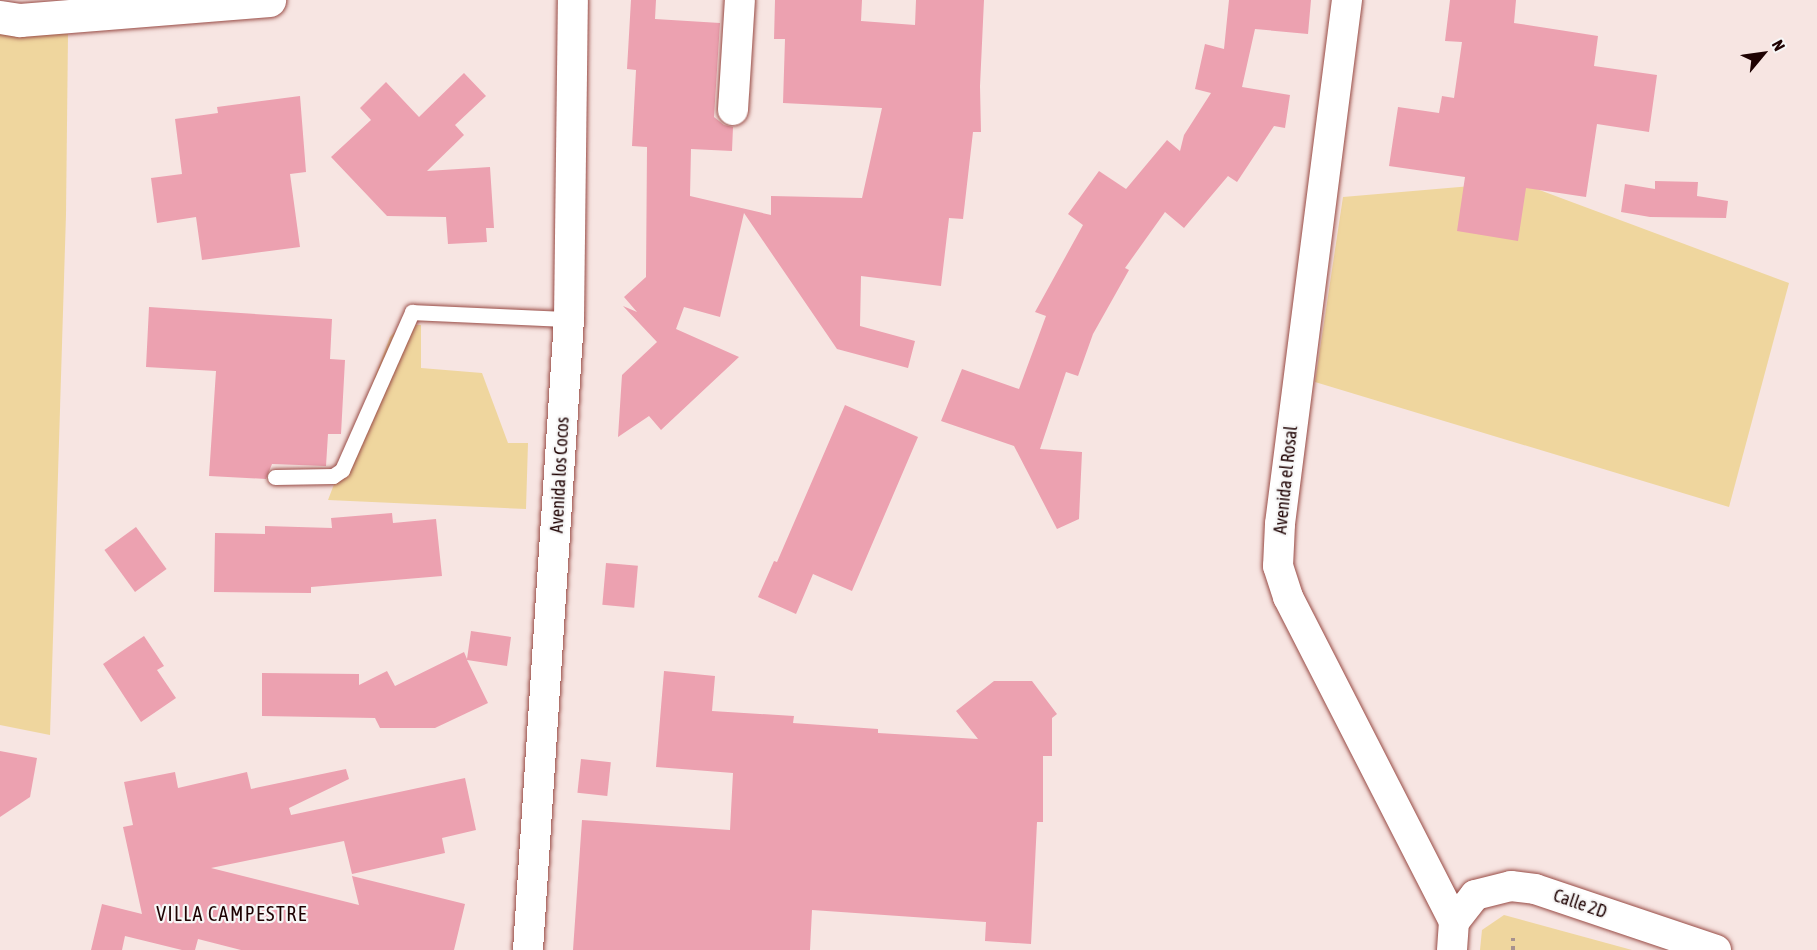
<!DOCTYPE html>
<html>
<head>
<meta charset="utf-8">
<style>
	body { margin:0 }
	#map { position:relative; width:1817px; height:950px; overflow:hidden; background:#f7e5e2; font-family:"Asap Condensed",sans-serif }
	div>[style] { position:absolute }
	.green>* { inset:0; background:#efd69e }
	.building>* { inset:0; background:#eca1b0; transform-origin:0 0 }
	.path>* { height:4px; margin-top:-2px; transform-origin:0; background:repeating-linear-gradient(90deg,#a7918f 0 4.5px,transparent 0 9px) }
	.roads { filter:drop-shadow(0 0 2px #984b45) drop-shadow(0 0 2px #984b45) }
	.service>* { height:15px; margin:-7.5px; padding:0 7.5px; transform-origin:7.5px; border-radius:7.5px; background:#fff }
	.minor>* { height:30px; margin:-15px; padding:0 15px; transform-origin:15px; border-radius:15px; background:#fff }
	.tertiary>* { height:33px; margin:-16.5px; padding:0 16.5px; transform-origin:16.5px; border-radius:16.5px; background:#fff }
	span { translate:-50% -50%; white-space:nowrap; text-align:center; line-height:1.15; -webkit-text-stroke:4.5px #f7f7f7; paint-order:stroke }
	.street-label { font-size:18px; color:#1e0202 }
	.neighbourhood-label { font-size:20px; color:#1e0202; letter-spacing:1.5px }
	.north { position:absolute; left:1733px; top:24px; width:60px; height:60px; -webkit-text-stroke:4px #f7f7f7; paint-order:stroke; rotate:61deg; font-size:16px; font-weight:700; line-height:24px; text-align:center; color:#1e0202 }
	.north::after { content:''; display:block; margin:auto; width:21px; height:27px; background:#1e0202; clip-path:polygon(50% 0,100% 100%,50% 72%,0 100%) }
</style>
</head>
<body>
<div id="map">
	<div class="green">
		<i style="clip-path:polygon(0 30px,68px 34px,66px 214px,50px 735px,0 725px)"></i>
		<i style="clip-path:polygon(1518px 182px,1789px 283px,1729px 507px,1315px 382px,1343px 197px)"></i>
		<i style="clip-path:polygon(402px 324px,421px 325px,421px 368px,482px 373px,508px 443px,528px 443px,526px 509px,328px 500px,390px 337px)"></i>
		<i style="clip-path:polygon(1504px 915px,1632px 950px,1480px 950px,1482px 930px)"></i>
	</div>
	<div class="building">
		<i style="clip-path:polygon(631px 0,656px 0,655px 19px,720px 23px,714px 117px,724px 125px,733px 127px,732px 151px,691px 149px,690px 196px,771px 215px,771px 196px,862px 198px,882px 108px,783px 103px,785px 39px,774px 39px,775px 0,862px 0,861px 21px,915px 25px,916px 0,984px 0,980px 86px,981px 132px,973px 132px,963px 219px,949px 218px,941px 286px,861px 276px,860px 326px,915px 341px,908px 368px,837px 349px,744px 213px,720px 317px,684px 307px,676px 329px,739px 357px,661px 430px,649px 416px,618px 437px,622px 375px,657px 342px,623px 306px,637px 312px,624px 297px,646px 277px,647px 147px,632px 146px,636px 70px,627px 69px)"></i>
		<i style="clip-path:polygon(1229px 0,1311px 0,1308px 34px,1255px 29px,1242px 87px,1290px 95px,1285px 128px,1274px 126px,1237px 182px,1228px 176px,1184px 228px,1165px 212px,1125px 268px,1129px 270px,1093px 334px,1078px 376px,1066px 372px,1040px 449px,1082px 452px,1079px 519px,1057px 529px,1014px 446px,941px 421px,962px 369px,1019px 389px,1046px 316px,1035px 312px,1083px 225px,1068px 214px,1099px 171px,1126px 189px,1167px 140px,1180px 151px,1184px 135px,1211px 93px,1195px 89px,1205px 44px,1224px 49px)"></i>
		<i style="clip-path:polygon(1450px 0,1516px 0,1514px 23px,1598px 36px,1594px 66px,1657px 75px,1649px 132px,1597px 124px,1586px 197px,1526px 188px,1518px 241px,1457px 231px,1465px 177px,1389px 166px,1398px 107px,1439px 113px,1442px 96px,1454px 98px,1462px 42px,1445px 41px)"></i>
		<i style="clip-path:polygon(464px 73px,486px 96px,455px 125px,464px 135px,427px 171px,490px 167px,494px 228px,486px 228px,487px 242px,448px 244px,446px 217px,387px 216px,331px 157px,371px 120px,360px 108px,386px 82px,419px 117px)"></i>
		<i style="clip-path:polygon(300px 96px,306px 172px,290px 174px,300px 247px,202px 260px,196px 217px,157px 223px,151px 178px,182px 174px,175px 119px,218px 113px,217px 107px)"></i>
		<i style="clip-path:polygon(1655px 181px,1698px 182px,1697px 196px,1728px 201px,1726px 218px,1650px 217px,1621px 212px,1625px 184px,1655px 189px)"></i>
		<i style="clip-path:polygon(149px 307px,332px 319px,330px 359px,345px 360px,341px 434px,328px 434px,326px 466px,272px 464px,266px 479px,209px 476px,216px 371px,146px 367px)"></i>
		<i style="clip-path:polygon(845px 405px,918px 437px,852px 591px,813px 574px,796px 614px,758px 597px,774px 561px,777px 562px)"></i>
		<i style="clip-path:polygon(392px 513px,393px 523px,436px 519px,442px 576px,311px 587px,311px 593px,214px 592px,215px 533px,265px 534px,265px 526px,332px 528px,331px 518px)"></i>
		<i style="left:136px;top:527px;width:52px;height:39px;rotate:54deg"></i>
		<i style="left:606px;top:563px;width:32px;height:42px;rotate:5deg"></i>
		<i style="clip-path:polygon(471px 631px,511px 637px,507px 666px,467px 660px,488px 703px,435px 728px,380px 728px,375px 718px,262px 716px,262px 673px,359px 674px,359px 685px,387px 671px,395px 686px,464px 652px,467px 659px)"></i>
		<i style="clip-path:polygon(144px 636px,164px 666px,157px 670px,176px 698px,141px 722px,103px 664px)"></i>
		<i style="clip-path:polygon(664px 671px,715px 676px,712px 711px,794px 716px,793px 723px,878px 729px,878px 733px,978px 739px,956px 711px,994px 681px,1032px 681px,1057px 714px,1052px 718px,1052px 756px,1043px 756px,1043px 822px,1037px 822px,1031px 944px,985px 941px,986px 922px,812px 910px,810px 950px,573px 950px,582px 820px,730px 830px,733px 773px,656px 767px)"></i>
		<i style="clip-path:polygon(0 751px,37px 758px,30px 797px,0 817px)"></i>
		<i style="left:581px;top:759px;width:30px;height:34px;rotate:6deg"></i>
		<i style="clip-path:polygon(346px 769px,349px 779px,289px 808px,291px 815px,465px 778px,476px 830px,442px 838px,445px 853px,352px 874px,344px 841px,211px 868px,359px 905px,352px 876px,465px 904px,454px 950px,241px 950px,198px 939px,195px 950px,182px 950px,125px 936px,122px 950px,91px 950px,102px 904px,142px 914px,123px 827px,133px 825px,124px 782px,175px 772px,178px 788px,247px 772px,251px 789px)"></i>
	</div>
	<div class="path">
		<i style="left:1513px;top:950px;width:12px;rotate:-90deg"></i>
	</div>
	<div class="roads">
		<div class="service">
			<i style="left:275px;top:477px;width:58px;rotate:-1deg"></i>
			<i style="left:333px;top:476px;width:11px;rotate:-34deg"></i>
			<i style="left:342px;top:470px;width:173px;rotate:-66.1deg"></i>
			<i style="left:412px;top:312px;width:157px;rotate:2.6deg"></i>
		</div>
		<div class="minor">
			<i style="left:1347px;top:0;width:528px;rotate:97.29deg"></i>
			<i style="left:1280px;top:524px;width:42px;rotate:92.7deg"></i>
			<i style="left:1278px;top:566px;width:33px;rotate:72deg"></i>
			<i style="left:1288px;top:597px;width:365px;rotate:62.9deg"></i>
			<i style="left:733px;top:110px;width:110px;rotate:-86.4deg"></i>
			<i style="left:1454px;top:922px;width:34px;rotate:-52deg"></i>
			<i style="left:1475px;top:895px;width:37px;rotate:-14deg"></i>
			<i style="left:1511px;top:886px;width:24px;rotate:7deg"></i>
			<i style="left:1535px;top:889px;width:191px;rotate:18.6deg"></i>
			<i style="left:528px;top:950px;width:632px;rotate:-86.28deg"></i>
			<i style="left:569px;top:319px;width:319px;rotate:-89.3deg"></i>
			<i style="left:1452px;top:950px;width:28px;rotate:-86deg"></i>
		</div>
		<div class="tertiary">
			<i style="left:0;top:17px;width:20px;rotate:9deg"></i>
			<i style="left:20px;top:20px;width:250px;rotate:-4.6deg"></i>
		</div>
	</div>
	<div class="street-label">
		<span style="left:560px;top:475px;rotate:-87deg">Avenida los Cocos</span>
		<span style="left:1286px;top:480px;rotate:-84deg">Avenida el Rosal</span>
		<span style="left:1580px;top:904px;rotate:19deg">Calle 2D</span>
	</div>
	<div class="neighbourhood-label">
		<span style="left:232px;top:913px">VILLA CAMPESTRE</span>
	</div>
	<div class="north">N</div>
</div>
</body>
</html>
